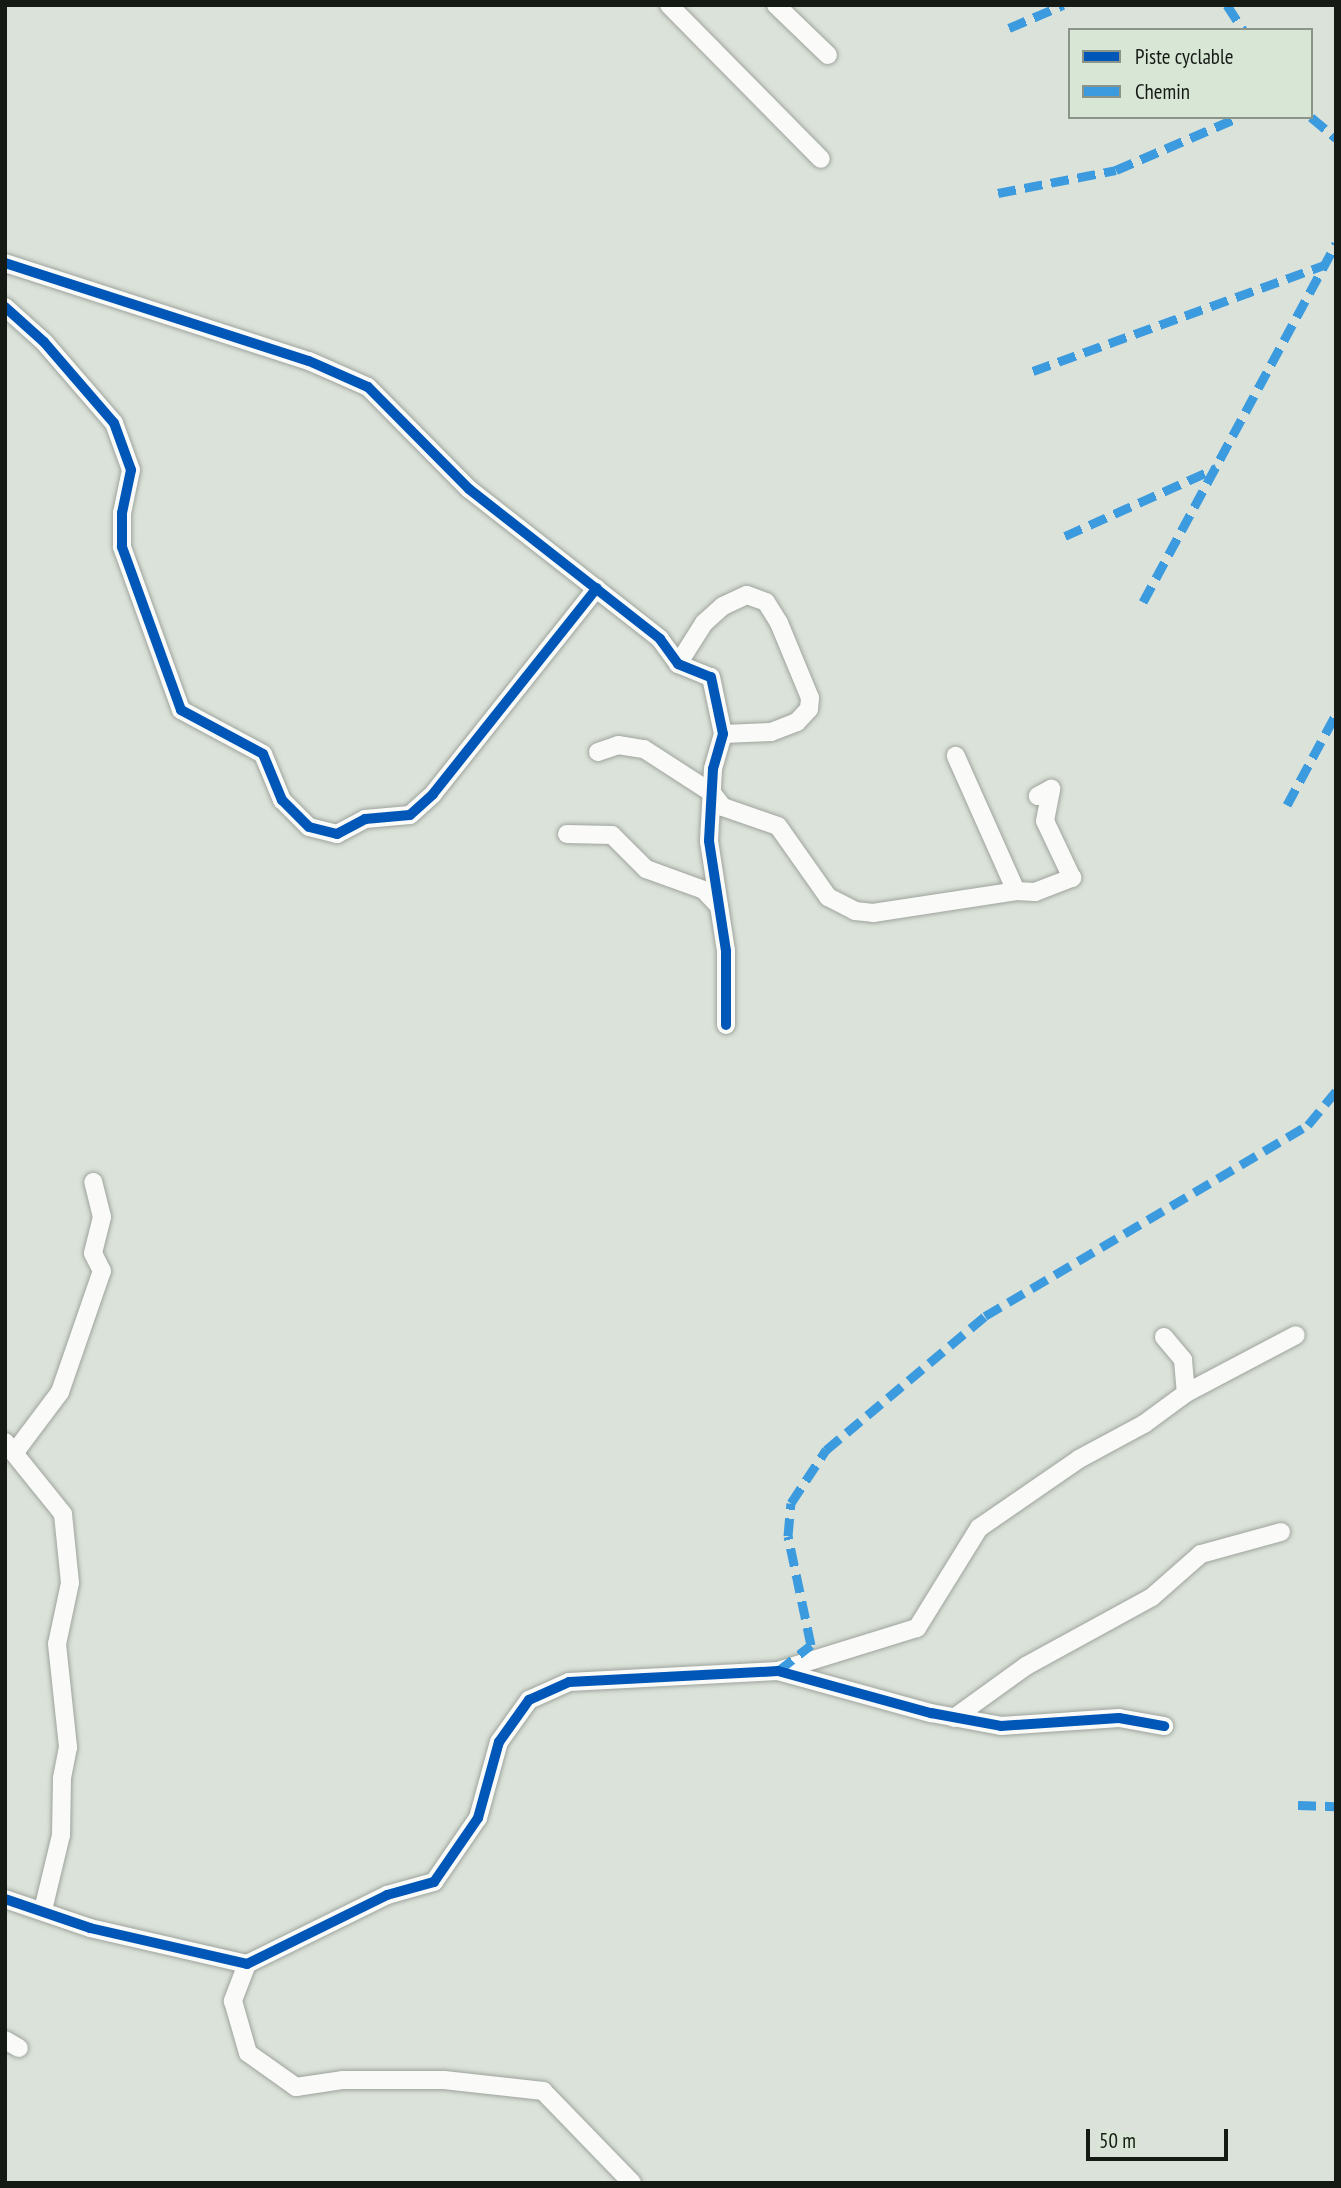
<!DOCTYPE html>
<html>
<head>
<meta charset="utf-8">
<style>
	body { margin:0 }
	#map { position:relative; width:1341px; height:2188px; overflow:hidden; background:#dbe2d9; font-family:"PT Sans Narrow",sans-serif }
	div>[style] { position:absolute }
	.roads { filter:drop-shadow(0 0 2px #9ea49d) drop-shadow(0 0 2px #9ea49d) }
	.minor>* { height:18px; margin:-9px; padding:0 9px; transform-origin:9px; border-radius:9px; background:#fafbf9 }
	.quiet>* { height:9px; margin-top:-4.5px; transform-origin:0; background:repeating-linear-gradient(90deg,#3b9bde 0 18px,transparent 0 27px) }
	.cycleway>* { height:10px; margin:-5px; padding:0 5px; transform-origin:5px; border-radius:5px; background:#0057b8 }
	span { translate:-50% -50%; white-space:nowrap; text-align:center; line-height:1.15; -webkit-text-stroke:6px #d8e6d5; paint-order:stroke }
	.frame { position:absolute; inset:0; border:7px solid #151a14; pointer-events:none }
	.legend { position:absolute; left:1068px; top:28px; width:245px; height:91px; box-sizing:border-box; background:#d8e6d5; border:2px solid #8a9488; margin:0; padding:9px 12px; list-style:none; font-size:21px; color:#151a14 }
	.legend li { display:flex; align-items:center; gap:14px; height:35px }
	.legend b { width:35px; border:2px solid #8a9488 }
	.scale { position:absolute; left:1086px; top:2129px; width:142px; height:32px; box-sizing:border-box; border:4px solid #151a14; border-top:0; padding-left:9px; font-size:21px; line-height:24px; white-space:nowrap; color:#151a14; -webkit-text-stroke:5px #d8e6d5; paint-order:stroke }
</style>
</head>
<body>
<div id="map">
	<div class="roads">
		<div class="minor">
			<i style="left:669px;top:5px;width:216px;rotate:45.4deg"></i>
			<i style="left:776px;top:5px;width:72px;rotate:43.9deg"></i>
			<i style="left:5px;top:263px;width:319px;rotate:17.9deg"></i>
			<i style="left:309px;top:361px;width:64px;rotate:23.8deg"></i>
			<i style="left:368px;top:387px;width:144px;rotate:45.3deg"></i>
			<i style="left:469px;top:489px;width:243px;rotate:38.1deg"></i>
			<i style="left:660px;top:639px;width:31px;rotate:54deg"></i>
			<i style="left:678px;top:664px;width:35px;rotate:22deg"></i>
			<i style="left:711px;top:677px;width:58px;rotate:78.1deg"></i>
			<i style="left:723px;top:734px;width:36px;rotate:106deg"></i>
			<i style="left:713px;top:769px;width:72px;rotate:93.2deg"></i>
			<i style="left:709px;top:841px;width:111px;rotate:81.2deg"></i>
			<i style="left:726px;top:951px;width:74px;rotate:90deg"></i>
			<i style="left:5px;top:307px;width:52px;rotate:41.9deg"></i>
			<i style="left:44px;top:342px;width:107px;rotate:49.2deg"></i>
			<i style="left:114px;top:423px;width:50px;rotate:70.1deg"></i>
			<i style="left:131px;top:470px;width:44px;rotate:101.8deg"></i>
			<i style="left:122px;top:513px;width:34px;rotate:90deg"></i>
			<i style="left:122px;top:547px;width:173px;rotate:70.1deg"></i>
			<i style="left:181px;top:710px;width:93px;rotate:28.2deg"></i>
			<i style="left:263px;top:754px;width:50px;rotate:67.6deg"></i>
			<i style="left:282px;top:800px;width:38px;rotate:45deg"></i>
			<i style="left:309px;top:827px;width:29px;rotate:14deg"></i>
			<i style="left:337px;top:834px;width:32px;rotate:-28deg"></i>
			<i style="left:365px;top:819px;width:45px;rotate:-5.1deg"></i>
			<i style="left:410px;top:815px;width:31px;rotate:-42deg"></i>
			<i style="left:433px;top:794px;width:263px;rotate:-51.5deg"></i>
			<i style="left:678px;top:664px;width:49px;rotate:-57.6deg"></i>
			<i style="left:704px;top:623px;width:25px;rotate:-42deg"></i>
			<i style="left:723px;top:606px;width:26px;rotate:-25deg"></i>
			<i style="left:747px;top:595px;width:20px;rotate:20deg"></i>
			<i style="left:766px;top:602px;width:25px;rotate:58deg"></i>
			<i style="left:779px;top:623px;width:81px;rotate:67.5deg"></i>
			<i style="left:810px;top:698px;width:11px;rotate:95deg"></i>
			<i style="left:809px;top:709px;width:18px;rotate:133deg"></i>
			<i style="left:797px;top:722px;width:28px;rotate:159deg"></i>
			<i style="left:771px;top:732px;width:48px;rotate:177.6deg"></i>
			<i style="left:598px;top:752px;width:21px;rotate:-19deg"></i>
			<i style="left:618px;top:745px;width:26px;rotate:9deg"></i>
			<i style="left:644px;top:749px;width:81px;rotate:32.9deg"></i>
			<i style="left:712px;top:793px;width:18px;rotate:52deg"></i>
			<i style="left:723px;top:807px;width:58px;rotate:19.1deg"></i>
			<i style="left:778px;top:826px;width:87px;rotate:54.8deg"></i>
			<i style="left:828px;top:897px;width:30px;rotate:27deg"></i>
			<i style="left:855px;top:911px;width:18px;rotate:6deg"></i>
			<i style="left:873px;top:913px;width:145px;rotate:-8.7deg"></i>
			<i style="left:1016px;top:891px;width:148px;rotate:-114deg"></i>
			<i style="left:567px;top:834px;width:45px;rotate:1.3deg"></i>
			<i style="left:612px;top:835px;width:48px;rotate:45deg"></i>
			<i style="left:646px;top:869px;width:62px;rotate:19.9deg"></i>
			<i style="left:704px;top:890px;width:22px;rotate:47deg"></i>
			<i style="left:1016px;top:891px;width:19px;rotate:3deg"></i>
			<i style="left:1035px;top:892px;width:40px;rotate:-21deg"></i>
			<i style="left:1072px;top:878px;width:63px;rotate:-115.3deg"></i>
			<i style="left:1045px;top:821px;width:33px;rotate:-79deg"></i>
			<i style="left:1051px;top:789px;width:15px;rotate:152deg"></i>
			<i style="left:1164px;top:1337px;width:30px;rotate:50deg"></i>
			<i style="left:1183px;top:1360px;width:33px;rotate:85deg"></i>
			<i style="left:5px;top:1442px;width:92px;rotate:51.1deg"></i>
			<i style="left:63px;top:1514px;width:69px;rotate:84.2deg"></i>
			<i style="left:70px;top:1583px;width:62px;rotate:102deg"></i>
			<i style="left:57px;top:1644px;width:104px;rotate:83.9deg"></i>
			<i style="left:68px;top:1747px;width:32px;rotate:101deg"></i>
			<i style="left:62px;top:1778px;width:57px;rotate:91deg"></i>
			<i style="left:61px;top:1835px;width:77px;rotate:103.5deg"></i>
			<i style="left:15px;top:1452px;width:75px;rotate:-53.1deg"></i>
			<i style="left:60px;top:1392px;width:128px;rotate:-70.9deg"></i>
			<i style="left:102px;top:1271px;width:20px;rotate:-117deg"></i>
			<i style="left:93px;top:1253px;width:37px;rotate:-76deg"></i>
			<i style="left:102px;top:1217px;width:36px;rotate:-104deg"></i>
			<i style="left:778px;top:1671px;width:145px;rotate:-17.2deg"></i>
			<i style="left:917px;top:1628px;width:118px;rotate:-58.2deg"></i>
			<i style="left:979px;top:1528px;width:121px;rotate:-34.6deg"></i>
			<i style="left:1079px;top:1459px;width:74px;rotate:-28.3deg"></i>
			<i style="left:1144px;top:1424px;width:52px;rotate:-36.4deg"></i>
			<i style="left:1186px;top:1393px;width:124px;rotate:-27.8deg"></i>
			<i style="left:954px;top:1718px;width:89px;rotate:-35.8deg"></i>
			<i style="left:1026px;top:1666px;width:144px;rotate:-28.7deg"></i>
			<i style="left:1152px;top:1597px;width:65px;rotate:-41.3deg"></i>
			<i style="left:1201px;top:1554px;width:83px;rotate:-15.4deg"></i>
			<i style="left:5px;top:1899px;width:90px;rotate:18.8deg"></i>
			<i style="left:90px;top:1928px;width:161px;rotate:12.9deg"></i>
			<i style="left:247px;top:1964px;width:156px;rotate:-26.2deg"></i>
			<i style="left:387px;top:1895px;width:49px;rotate:-15.5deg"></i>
			<i style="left:434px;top:1882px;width:78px;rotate:-55.5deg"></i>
			<i style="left:478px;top:1818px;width:79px;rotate:-74.6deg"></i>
			<i style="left:499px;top:1742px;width:52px;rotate:-54.5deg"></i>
			<i style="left:529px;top:1700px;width:44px;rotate:-24.2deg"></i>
			<i style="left:569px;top:1682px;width:209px;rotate:-3deg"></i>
			<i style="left:778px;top:1671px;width:159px;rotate:15.4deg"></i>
			<i style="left:931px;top:1713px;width:71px;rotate:10.5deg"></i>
			<i style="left:1001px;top:1726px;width:118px;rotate:-3.9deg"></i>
			<i style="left:1119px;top:1718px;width:46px;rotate:10.1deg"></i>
			<i style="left:247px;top:1964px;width:40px;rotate:111deg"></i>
			<i style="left:233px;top:2001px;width:54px;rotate:73.9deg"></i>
			<i style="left:248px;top:2053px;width:59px;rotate:35.3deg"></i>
			<i style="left:296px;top:2087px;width:48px;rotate:-8.5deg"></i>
			<i style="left:343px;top:2080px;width:101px"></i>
			<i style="left:444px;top:2080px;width:100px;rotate:6.3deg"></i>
			<i style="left:543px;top:2091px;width:128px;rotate:45.9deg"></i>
			<i style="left:5px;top:2040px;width:16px;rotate:30deg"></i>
		</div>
	</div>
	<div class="quiet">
		<i style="left:1227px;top:5px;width:30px;rotate:57deg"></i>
		<i style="left:1009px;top:28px;width:59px;rotate:-23.1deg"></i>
		<i style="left:1311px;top:117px;width:33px;rotate:40deg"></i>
		<i style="left:998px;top:193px;width:120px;rotate:-11deg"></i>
		<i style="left:1116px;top:170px;width:134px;rotate:-23.3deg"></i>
		<i style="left:1033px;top:371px;width:311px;rotate:-20deg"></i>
		<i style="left:1065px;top:536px;width:166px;rotate:-24.2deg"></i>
		<i style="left:1143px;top:602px;width:407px;rotate:-61.7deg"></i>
		<i style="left:1287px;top:805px;width:103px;rotate:-61.7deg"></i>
		<i style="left:778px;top:1671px;width:42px;rotate:-38.2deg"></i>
		<i style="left:811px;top:1645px;width:111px;rotate:-101.9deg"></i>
		<i style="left:788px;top:1536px;width:33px;rotate:-85deg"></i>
		<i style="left:791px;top:1503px;width:64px;rotate:-56.6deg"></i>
		<i style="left:826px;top:1450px;width:208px;rotate:-40.1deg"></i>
		<i style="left:985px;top:1316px;width:375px;rotate:-30.6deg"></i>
		<i style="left:1308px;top:1125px;width:44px;rotate:-50.5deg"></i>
		<i style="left:1298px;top:1805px;width:38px;rotate:2deg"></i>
	</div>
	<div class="cycleway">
		<i style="left:5px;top:263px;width:319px;rotate:17.9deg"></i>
		<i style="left:309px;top:361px;width:64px;rotate:23.8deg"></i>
		<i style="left:368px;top:387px;width:144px;rotate:45.3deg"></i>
		<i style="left:469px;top:489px;width:243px;rotate:38.1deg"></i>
		<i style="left:660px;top:639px;width:31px;rotate:54deg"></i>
		<i style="left:678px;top:664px;width:35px;rotate:22deg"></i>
		<i style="left:711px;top:677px;width:58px;rotate:78.1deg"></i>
		<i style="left:723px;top:734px;width:36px;rotate:106deg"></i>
		<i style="left:713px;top:769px;width:72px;rotate:93.2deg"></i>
		<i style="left:709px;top:841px;width:111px;rotate:81.2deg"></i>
		<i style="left:726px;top:951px;width:74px;rotate:90deg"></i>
		<i style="left:5px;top:307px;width:52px;rotate:41.9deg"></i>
		<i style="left:44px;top:342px;width:107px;rotate:49.2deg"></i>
		<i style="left:114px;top:423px;width:50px;rotate:70.1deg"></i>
		<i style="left:131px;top:470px;width:44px;rotate:101.8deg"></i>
		<i style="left:122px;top:513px;width:34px;rotate:90deg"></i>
		<i style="left:122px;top:547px;width:173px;rotate:70.1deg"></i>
		<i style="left:181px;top:710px;width:93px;rotate:28.2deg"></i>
		<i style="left:263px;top:754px;width:50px;rotate:67.6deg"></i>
		<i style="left:282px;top:800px;width:38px;rotate:45deg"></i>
		<i style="left:309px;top:827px;width:29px;rotate:14deg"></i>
		<i style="left:337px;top:834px;width:32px;rotate:-28deg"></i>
		<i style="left:365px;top:819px;width:45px;rotate:-5.1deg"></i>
		<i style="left:410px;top:815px;width:31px;rotate:-42deg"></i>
		<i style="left:433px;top:794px;width:263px;rotate:-51.5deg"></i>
		<i style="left:5px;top:1899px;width:90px;rotate:18.8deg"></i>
		<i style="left:90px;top:1928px;width:161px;rotate:12.9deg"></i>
		<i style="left:247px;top:1964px;width:156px;rotate:-26.2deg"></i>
		<i style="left:387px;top:1895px;width:49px;rotate:-15.5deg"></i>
		<i style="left:434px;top:1882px;width:78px;rotate:-55.5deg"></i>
		<i style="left:478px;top:1818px;width:79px;rotate:-74.6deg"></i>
		<i style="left:499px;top:1742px;width:52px;rotate:-54.5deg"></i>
		<i style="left:529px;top:1700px;width:44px;rotate:-24.2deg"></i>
		<i style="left:569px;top:1682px;width:209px;rotate:-3deg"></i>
		<i style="left:778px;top:1671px;width:159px;rotate:15.4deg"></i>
		<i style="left:931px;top:1713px;width:71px;rotate:10.5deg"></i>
		<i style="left:1001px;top:1726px;width:118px;rotate:-3.9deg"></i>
		<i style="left:1119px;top:1718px;width:46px;rotate:10.1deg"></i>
	</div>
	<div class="frame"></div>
	<ul class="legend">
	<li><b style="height:9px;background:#0057b8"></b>Piste cyclable</li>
	<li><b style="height:9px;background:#3b9bde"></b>Chemin</li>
	</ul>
	<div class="scale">50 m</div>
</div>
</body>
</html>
